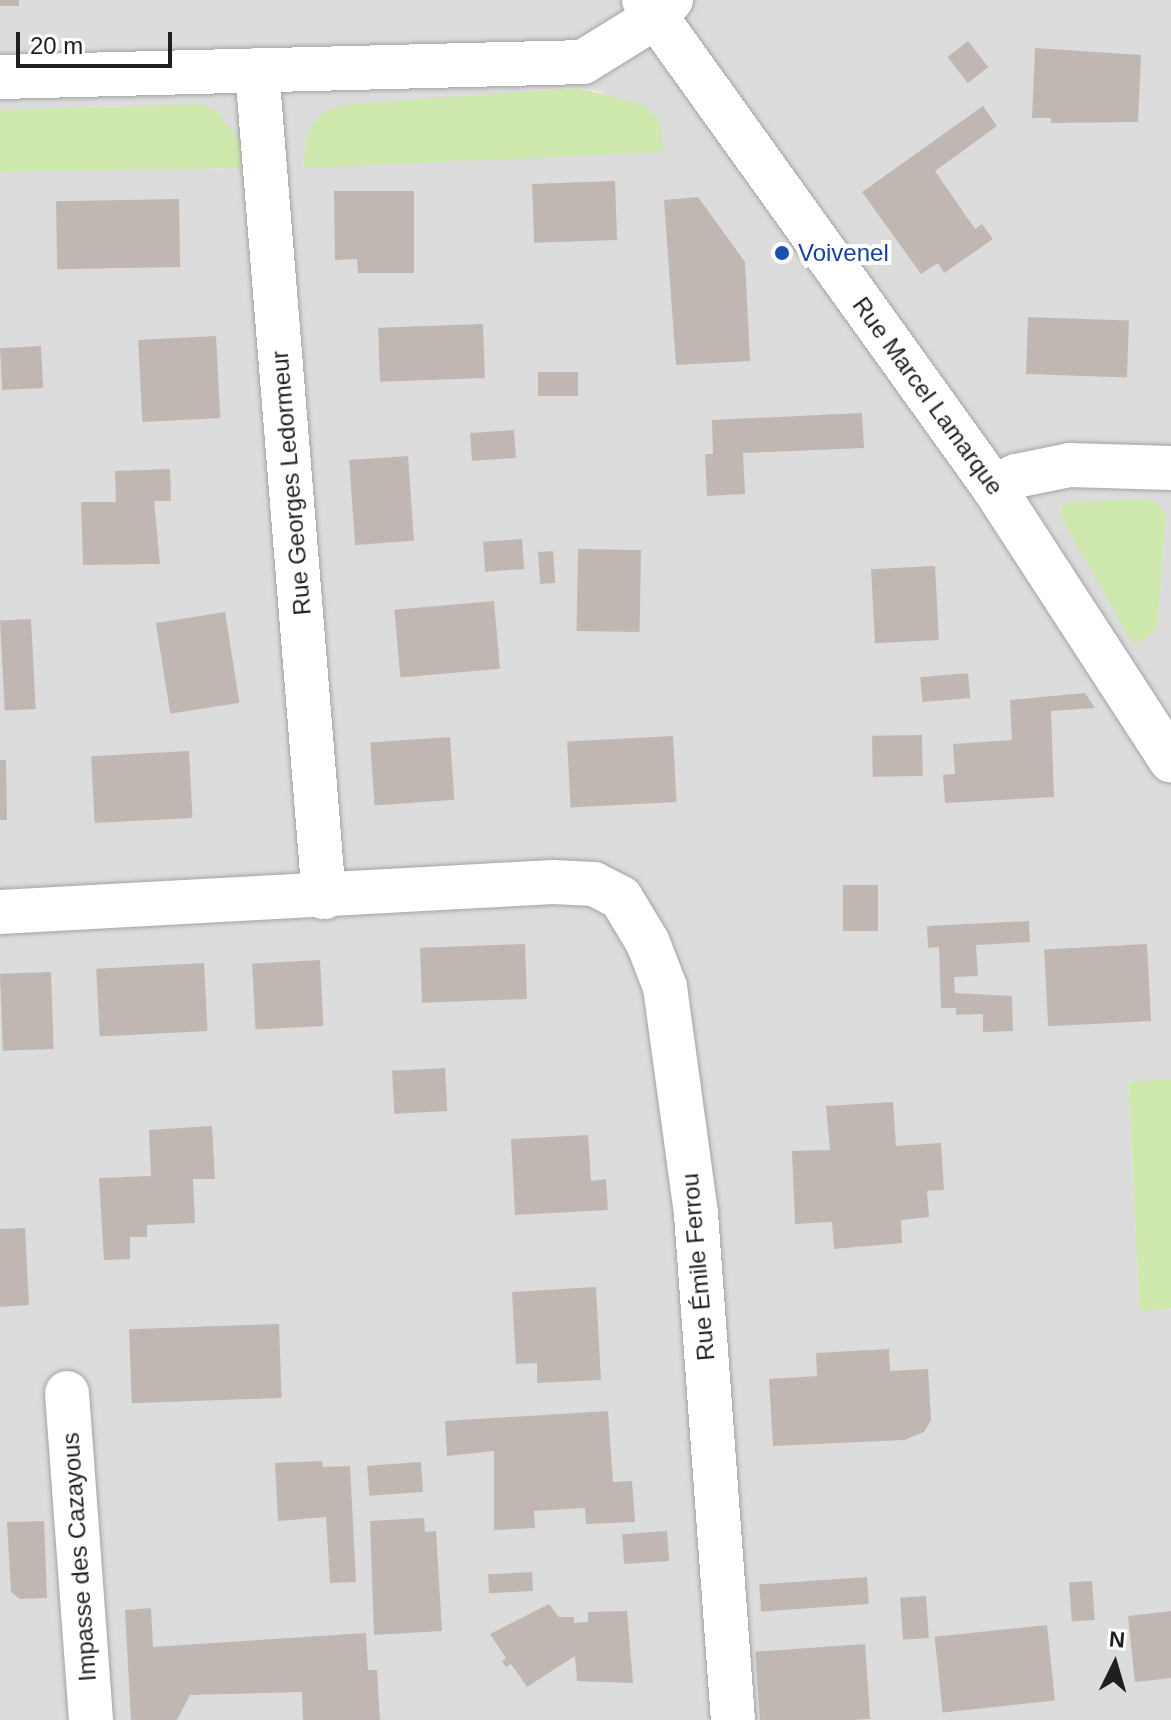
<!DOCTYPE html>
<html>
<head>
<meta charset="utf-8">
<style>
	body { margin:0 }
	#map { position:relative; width:1171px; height:1720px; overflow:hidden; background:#efebe6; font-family:Helvetica,sans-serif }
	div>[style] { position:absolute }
	.residential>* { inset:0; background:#dddcdc }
	.grass>* { inset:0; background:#cee8ad }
	.building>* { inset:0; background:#c0b7b2; transform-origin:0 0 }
	.roads { filter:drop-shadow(0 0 2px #a3a3a3) drop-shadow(0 0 2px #a3a3a3) }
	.minor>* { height:44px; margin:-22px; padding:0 22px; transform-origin:22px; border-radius:22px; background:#fff }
	.dots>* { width:22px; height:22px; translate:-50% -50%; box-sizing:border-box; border:4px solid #fff; border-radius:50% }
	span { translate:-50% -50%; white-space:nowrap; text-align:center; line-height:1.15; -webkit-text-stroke:8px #fff; paint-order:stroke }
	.transit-label { font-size:24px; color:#164399 }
	.left { translate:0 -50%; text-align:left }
	.street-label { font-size:24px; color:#1f1f1f }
	.north { position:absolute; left:1075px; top:1624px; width:80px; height:80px; -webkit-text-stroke:6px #fff; paint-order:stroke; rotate:5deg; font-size:22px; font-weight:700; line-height:32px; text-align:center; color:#1f1f1f }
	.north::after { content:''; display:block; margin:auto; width:28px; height:36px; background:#1f1f1f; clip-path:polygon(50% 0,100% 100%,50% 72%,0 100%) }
	.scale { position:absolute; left:16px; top:32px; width:156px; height:36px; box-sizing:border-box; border:4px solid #1f1f1f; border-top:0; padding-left:10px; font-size:24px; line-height:28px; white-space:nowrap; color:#1f1f1f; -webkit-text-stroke:6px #fff; paint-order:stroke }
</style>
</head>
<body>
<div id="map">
	<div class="residential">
		<i style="clip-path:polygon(evenodd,0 0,1171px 0,1171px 1079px,1128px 1083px,1140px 1310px,1171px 1308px,1171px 1720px,0 1720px,0 172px,242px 168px,201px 104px,0 110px,0 0,577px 88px,606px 92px,303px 167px,307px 134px,540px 90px,577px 88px,0 0,1143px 499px,1158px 503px,1166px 516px,1157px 627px,1142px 641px,1143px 499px)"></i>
	</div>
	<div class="grass">
		<i style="clip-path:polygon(577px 88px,642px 104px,660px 120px,664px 152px,303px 168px,307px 135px,321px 114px,341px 105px)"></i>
		<i style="clip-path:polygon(201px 104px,217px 112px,243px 144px,243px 168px,0 172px,0 110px)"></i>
		<i style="clip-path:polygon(1143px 499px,1158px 503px,1166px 516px,1157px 627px,1142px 641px,1132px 642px,1060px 515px,1062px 505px,1072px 502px)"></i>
		<i style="clip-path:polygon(1171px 1079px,1171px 1308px,1140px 1311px,1128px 1082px)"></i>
	</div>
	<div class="building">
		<i style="left:0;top:0;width:19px;height:6px"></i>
		<i style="left:968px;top:41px;width:33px;height:26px;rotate:52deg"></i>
		<i style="clip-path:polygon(1035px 48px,1141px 55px,1138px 122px,1051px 123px,1051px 118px,1032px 118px)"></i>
		<i style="clip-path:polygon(983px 106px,997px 126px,935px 171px,975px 229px,982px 224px,993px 239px,944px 273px,938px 263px,921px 274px,862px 192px)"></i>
		<i style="left:615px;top:181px;width:59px;height:83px;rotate:88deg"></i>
		<i style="clip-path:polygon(334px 191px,414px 191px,414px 273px,358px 273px,357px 259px,335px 260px)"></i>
		<i style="clip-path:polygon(698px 197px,745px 262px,750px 361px,676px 365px,664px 200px)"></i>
		<i style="left:179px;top:199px;width:68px;height:123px;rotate:89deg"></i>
		<i style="left:1028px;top:317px;width:101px;height:57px;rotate:2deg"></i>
		<i style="left:483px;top:324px;width:54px;height:105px;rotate:88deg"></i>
		<i style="left:216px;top:336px;width:82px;height:78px;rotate:87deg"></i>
		<i style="left:41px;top:346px;width:42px;height:41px;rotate:87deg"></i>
		<i style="left:538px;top:372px;width:40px;height:24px"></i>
		<i style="clip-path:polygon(862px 413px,864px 448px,743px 453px,745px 494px,707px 496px,705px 454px,713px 454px,712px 420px)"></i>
		<i style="left:514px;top:430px;width:28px;height:44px;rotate:86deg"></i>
		<i style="left:408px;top:456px;width:85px;height:59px;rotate:86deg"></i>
		<i style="clip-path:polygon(170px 469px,171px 501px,154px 501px,160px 564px,83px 565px,81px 502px,116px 502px,115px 471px)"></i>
		<i style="left:522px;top:539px;width:30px;height:39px;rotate:86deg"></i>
		<i style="left:641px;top:550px;width:82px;height:63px;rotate:91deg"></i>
		<i style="left:553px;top:551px;width:32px;height:15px;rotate:86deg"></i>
		<i style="left:935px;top:566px;width:74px;height:64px;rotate:87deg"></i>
		<i style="left:494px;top:601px;width:68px;height:100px;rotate:85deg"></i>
		<i style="left:225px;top:612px;width:92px;height:70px;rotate:81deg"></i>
		<i style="left:31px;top:619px;width:90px;height:31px;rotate:87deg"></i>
		<i style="left:968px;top:673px;width:25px;height:48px;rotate:85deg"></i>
		<i style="clip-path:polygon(1085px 693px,1095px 708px,1051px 711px,1054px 797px,945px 803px,943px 775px,955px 774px,953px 744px,1012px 740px,1010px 700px)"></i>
		<i style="left:922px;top:735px;width:41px;height:50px;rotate:89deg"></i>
		<i style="left:673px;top:736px;width:66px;height:106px;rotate:87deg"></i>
		<i style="left:450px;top:737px;width:63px;height:80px;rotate:86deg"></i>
		<i style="left:189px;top:751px;width:67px;height:98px;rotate:87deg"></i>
		<i style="clip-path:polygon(0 760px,6px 760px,7px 820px,0 820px)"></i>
		<i style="left:843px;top:885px;width:35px;height:46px"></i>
		<i style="clip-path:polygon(1029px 921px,1030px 942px,976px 945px,978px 976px,954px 977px,955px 993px,1012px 996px,1013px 1031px,983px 1032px,983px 1014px,956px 1015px,956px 1008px,941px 1008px,939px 947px,928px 948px,927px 926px)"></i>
		<i style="left:525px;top:944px;width:55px;height:105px;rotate:88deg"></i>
		<i style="left:1147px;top:944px;width:77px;height:103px;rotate:87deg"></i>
		<i style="left:320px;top:960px;width:66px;height:68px;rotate:87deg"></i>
		<i style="left:204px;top:963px;width:68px;height:108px;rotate:87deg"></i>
		<i style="left:51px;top:972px;width:77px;height:51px;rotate:88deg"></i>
		<i style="left:445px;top:1068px;width:43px;height:53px;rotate:87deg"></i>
		<i style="clip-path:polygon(893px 1102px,896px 1146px,941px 1143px,944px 1190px,927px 1191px,929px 1217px,901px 1220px,902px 1243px,834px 1249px,832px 1222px,795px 1224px,792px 1151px,830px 1150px,826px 1106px)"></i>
		<i style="clip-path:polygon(212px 1126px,215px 1179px,193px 1179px,195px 1223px,147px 1225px,147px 1237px,130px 1237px,130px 1259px,104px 1260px,99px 1178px,151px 1176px,149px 1130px)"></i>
		<i style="clip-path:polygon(588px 1135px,591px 1181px,606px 1179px,608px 1210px,515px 1215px,511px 1139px)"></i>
		<i style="clip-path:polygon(25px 1228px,29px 1305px,0 1307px,0 1229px)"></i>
		<i style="clip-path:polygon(596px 1287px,601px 1380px,537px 1383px,537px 1363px,516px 1364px,512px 1292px)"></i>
		<i style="left:279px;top:1324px;width:74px;height:150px;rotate:88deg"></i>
		<i style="clip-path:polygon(889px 1349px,890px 1371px,928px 1369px,931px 1420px,924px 1432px,904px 1440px,773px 1446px,769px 1379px,817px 1376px,816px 1353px)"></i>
		<i style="clip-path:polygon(608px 1411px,613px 1482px,632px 1481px,635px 1522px,586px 1524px,585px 1508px,534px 1511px,535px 1528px,494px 1530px,494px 1451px,447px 1456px,445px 1421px)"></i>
		<i style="clip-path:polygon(322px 1461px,323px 1467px,350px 1466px,356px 1582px,330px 1583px,326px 1517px,278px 1521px,275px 1463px)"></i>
		<i style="left:421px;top:1462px;width:30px;height:54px;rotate:86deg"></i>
		<i style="clip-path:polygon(424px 1518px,425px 1532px,436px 1531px,442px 1631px,374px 1635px,370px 1521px)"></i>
		<i style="clip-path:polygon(44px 1521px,47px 1598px,20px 1599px,11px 1592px,7px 1522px)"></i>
		<i style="left:667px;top:1531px;width:30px;height:45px;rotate:86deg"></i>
		<i style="left:532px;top:1572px;width:19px;height:44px;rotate:87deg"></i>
		<i style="left:867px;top:1577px;width:27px;height:108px;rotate:86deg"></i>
		<i style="left:1092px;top:1581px;width:39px;height:23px;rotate:86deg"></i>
		<i style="left:926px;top:1596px;width:42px;height:26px;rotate:86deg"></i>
		<i style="clip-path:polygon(549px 1604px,559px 1617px,574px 1617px,574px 1623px,588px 1622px,588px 1612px,627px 1611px,633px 1683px,577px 1681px,575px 1656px,527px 1687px,511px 1664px,506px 1667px,502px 1661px,506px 1658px,490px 1634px)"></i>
		<i style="clip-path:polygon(151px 1608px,153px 1647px,366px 1633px,368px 1670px,377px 1670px,380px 1720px,303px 1720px,302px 1692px,190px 1695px,177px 1720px,131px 1720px,125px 1610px)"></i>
		<i style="clip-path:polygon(1171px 1611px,1171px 1678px,1135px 1682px,1128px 1616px)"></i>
		<i style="left:1047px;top:1625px;width:76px;height:113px;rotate:84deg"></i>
		<i style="left:865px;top:1644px;width:75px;height:110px;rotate:86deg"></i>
	</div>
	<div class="roads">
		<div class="minor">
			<i style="left:644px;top:0;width:601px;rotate:54.35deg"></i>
			<i style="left:994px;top:488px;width:325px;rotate:57deg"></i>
			<i style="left:257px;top:70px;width:830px;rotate:85.37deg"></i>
			<i style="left:0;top:77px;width:583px;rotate:-1.47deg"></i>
			<i style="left:583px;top:62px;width:86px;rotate:-31.7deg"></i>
			<i style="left:656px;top:17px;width:23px;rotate:-49deg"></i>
			<i style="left:994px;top:488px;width:25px;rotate:-29deg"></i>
			<i style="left:1016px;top:476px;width:55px;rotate:-11.5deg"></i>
			<i style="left:1070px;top:465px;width:101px;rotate:1.7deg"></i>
			<i style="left:0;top:912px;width:554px;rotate:-3.11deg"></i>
			<i style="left:553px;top:882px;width:41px;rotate:2.8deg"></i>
			<i style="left:594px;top:884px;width:30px;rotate:27deg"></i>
			<i style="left:621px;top:898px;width:52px;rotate:59deg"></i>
			<i style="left:648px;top:943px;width:47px;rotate:68.9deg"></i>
			<i style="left:665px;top:987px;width:229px;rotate:82.2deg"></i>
			<i style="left:696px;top:1214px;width:507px;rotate:85.82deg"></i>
			<i style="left:67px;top:1393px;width:328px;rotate:85.8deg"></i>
		</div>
	</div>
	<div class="dots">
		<i style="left:782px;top:253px;background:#1a4fb4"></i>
	</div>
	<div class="transit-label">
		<span class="left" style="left:798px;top:253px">Voivenel</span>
	</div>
	<div class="street-label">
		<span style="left:928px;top:396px;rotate:54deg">Rue Marcel Lamarque</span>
		<span style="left:291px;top:483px;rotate:-95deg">Rue Georges Ledormeur</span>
		<span style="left:698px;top:1267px;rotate:-95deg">Rue Émile Ferrou</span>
		<span style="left:79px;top:1557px;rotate:-94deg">Impasse des Cazayous</span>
	</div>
	<div class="north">N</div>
	<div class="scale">20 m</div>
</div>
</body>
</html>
